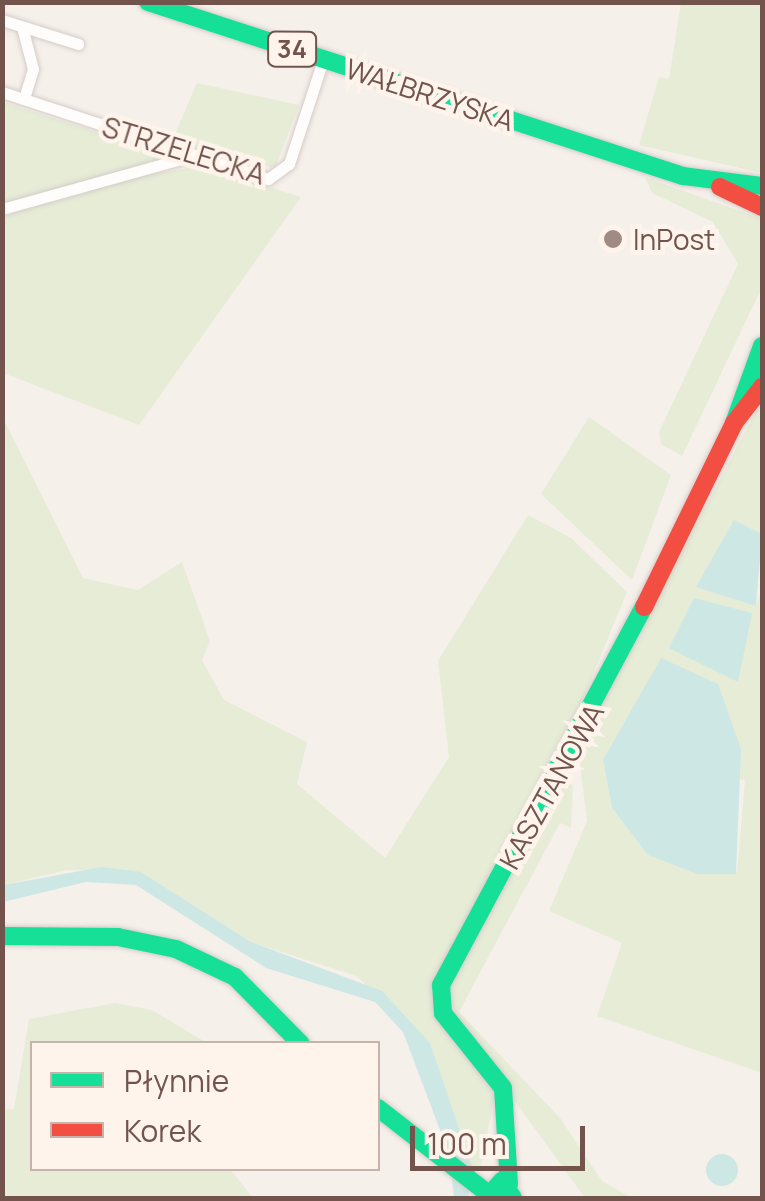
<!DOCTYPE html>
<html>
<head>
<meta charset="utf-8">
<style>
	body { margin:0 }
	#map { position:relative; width:765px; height:1201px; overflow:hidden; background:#f6f0eb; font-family:Manrope,sans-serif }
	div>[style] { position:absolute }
	.green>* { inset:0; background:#e6ecd6 }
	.water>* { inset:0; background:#cde7e5 }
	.round { border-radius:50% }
	.roads { filter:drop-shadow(0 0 2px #d4ccc8) drop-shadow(0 0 2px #d4ccc8) }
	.street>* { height:11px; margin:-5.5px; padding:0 5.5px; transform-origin:5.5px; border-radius:5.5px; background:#fefdfc }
	.fast>* { height:18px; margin:-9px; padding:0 9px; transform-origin:9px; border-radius:9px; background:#16e098 }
	.jam>* { height:18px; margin:-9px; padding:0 9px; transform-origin:9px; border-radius:9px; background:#f24e42 }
	.dots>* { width:28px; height:28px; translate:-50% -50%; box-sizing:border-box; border:5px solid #fef4ec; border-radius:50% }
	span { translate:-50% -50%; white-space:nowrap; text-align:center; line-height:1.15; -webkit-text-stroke:9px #fef4ec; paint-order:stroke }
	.shield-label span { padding:2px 8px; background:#fef4ec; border:2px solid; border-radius:8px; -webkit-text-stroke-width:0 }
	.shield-label { font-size:25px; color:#72544c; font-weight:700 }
	.street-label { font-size:28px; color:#72544c }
	.poi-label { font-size:28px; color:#72544c }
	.left { translate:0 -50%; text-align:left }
	.frame { position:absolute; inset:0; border:5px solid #72544c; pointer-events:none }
	.legend { position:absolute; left:30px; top:1041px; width:350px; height:130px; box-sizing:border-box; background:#fef4ec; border:2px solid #c6b4ac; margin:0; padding:12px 18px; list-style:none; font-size:30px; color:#72544c }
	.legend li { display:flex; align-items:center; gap:20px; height:50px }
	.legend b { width:50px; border:2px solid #c6b4ac }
	.scale { position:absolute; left:410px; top:1126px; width:175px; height:45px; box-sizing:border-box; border:5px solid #72544c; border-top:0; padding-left:12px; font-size:30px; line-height:35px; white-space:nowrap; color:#72544c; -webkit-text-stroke:8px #fef4ec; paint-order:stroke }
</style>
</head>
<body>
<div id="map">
	<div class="green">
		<i style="clip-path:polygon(681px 3px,762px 3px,762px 173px,639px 145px,659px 77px,669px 79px)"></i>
		<i style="clip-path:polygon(197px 83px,299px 105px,275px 168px,172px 141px)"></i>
		<i style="clip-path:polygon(2px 102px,178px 158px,3px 205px)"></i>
		<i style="clip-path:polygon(200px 166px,301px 197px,139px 425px,3px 373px,3px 217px,95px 184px)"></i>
		<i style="clip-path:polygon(645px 177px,762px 219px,762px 287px,682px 456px,661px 444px,659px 432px,738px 264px,713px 222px,652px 193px)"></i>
		<i style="clip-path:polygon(evenodd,762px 400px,762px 534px,734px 520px,756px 605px,762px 587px,762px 1073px,597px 1016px,622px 943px,549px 911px,587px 821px,578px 748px,762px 400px,603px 760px,745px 780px,737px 873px,648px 855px,612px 808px,603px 760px)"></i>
		<i style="clip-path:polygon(2px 416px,83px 578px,138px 590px,182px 562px,210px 641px,202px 660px,224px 700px,307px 742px,297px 784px,385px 858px,449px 757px,438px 661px,528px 515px,571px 538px,627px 592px,553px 772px,431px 988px,435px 1012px,496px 1090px,480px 1170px,471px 1173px,430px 1043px,356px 976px,251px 942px,141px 872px,67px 870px,3px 885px)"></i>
		<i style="clip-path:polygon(589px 417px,671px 475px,632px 580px,541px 494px)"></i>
		<i style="clip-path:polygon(562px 777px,573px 786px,571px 828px,560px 823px,459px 1012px,560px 1118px,602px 1181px,632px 1198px,585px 1198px,452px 1014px,447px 989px)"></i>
		<i style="clip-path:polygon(115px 1003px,152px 1010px,207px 1043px,32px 1044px,32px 1168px,230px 1169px,253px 1198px,3px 1198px,3px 1110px,14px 1109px,29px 1019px)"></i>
	</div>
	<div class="water">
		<i style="clip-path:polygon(734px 520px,762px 534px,756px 606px,696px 587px)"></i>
		<i style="clip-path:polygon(694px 598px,752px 613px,738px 682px,669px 648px)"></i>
		<i style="clip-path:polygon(661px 658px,718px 684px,741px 749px,736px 874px,698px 874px,648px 855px,612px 808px,603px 760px)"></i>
		<i style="clip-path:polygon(102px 867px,141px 872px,251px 942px,382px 991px,430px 1043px,472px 1167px,468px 1198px,454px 1198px,449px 1154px,403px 1032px,375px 1002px,266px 968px,136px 885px,86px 882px,3px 902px,3px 885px)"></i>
		<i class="round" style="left:706px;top:1154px;width:32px;height:32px"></i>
	</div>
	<div class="roads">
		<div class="street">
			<i style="left:2px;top:20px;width:80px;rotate:17.5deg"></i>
			<i style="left:22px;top:27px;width:43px;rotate:75.3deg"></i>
			<i style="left:33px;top:69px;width:31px;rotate:107deg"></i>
			<i style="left:2px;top:92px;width:280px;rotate:18.1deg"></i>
			<i style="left:268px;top:179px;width:26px;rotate:-36deg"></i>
			<i style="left:289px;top:164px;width:109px;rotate:-71.9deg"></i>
			<i style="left:2px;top:209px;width:197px;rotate:-15.6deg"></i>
		</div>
		<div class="fast">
			<i style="left:148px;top:2px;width:563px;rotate:18.02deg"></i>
			<i style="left:683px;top:176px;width:80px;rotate:7.2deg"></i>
			<i style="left:734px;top:423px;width:82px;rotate:-70deg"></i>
			<i style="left:2px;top:936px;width:116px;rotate:0.5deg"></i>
			<i style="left:118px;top:937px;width:59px;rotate:11.7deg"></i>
			<i style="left:176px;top:949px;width:65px;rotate:25.4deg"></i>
			<i style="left:235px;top:977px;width:94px;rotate:45.4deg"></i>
			<i style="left:378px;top:1108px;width:137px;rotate:37.9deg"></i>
			<i style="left:509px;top:1184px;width:96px;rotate:-93.6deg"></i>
			<i style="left:503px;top:1088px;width:96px;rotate:-128.7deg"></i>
			<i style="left:443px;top:1013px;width:28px;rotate:-94deg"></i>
			<i style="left:441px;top:985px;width:429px;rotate:-61.8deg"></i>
			<i style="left:487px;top:1198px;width:23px;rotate:-49deg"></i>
			<i style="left:502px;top:1181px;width:20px;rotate:57deg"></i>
		</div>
		<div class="jam">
			<i style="left:720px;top:187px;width:47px;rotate:25.5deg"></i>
			<i style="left:644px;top:607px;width:205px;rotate:-63.9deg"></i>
			<i style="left:734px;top:423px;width:46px;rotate:-52.1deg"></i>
		</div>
	</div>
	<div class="dots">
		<i style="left:613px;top:239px;background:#a08b84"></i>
	</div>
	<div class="shield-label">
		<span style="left:292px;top:49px">34</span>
	</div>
	<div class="street-label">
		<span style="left:430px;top:94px;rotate:18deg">WAŁBRZYSKA</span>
		<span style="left:184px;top:150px;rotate:17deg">STRZELECKA</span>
		<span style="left:551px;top:786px;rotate:-61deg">KASZTANOWA</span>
	</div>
	<div class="poi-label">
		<span class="left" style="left:633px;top:239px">InPost</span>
	</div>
	<div class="frame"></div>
	<ul class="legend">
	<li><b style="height:12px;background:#16e098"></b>Płynnie</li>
	<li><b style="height:12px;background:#f24e42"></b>Korek</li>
	</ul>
	<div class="scale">100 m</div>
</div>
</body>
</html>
